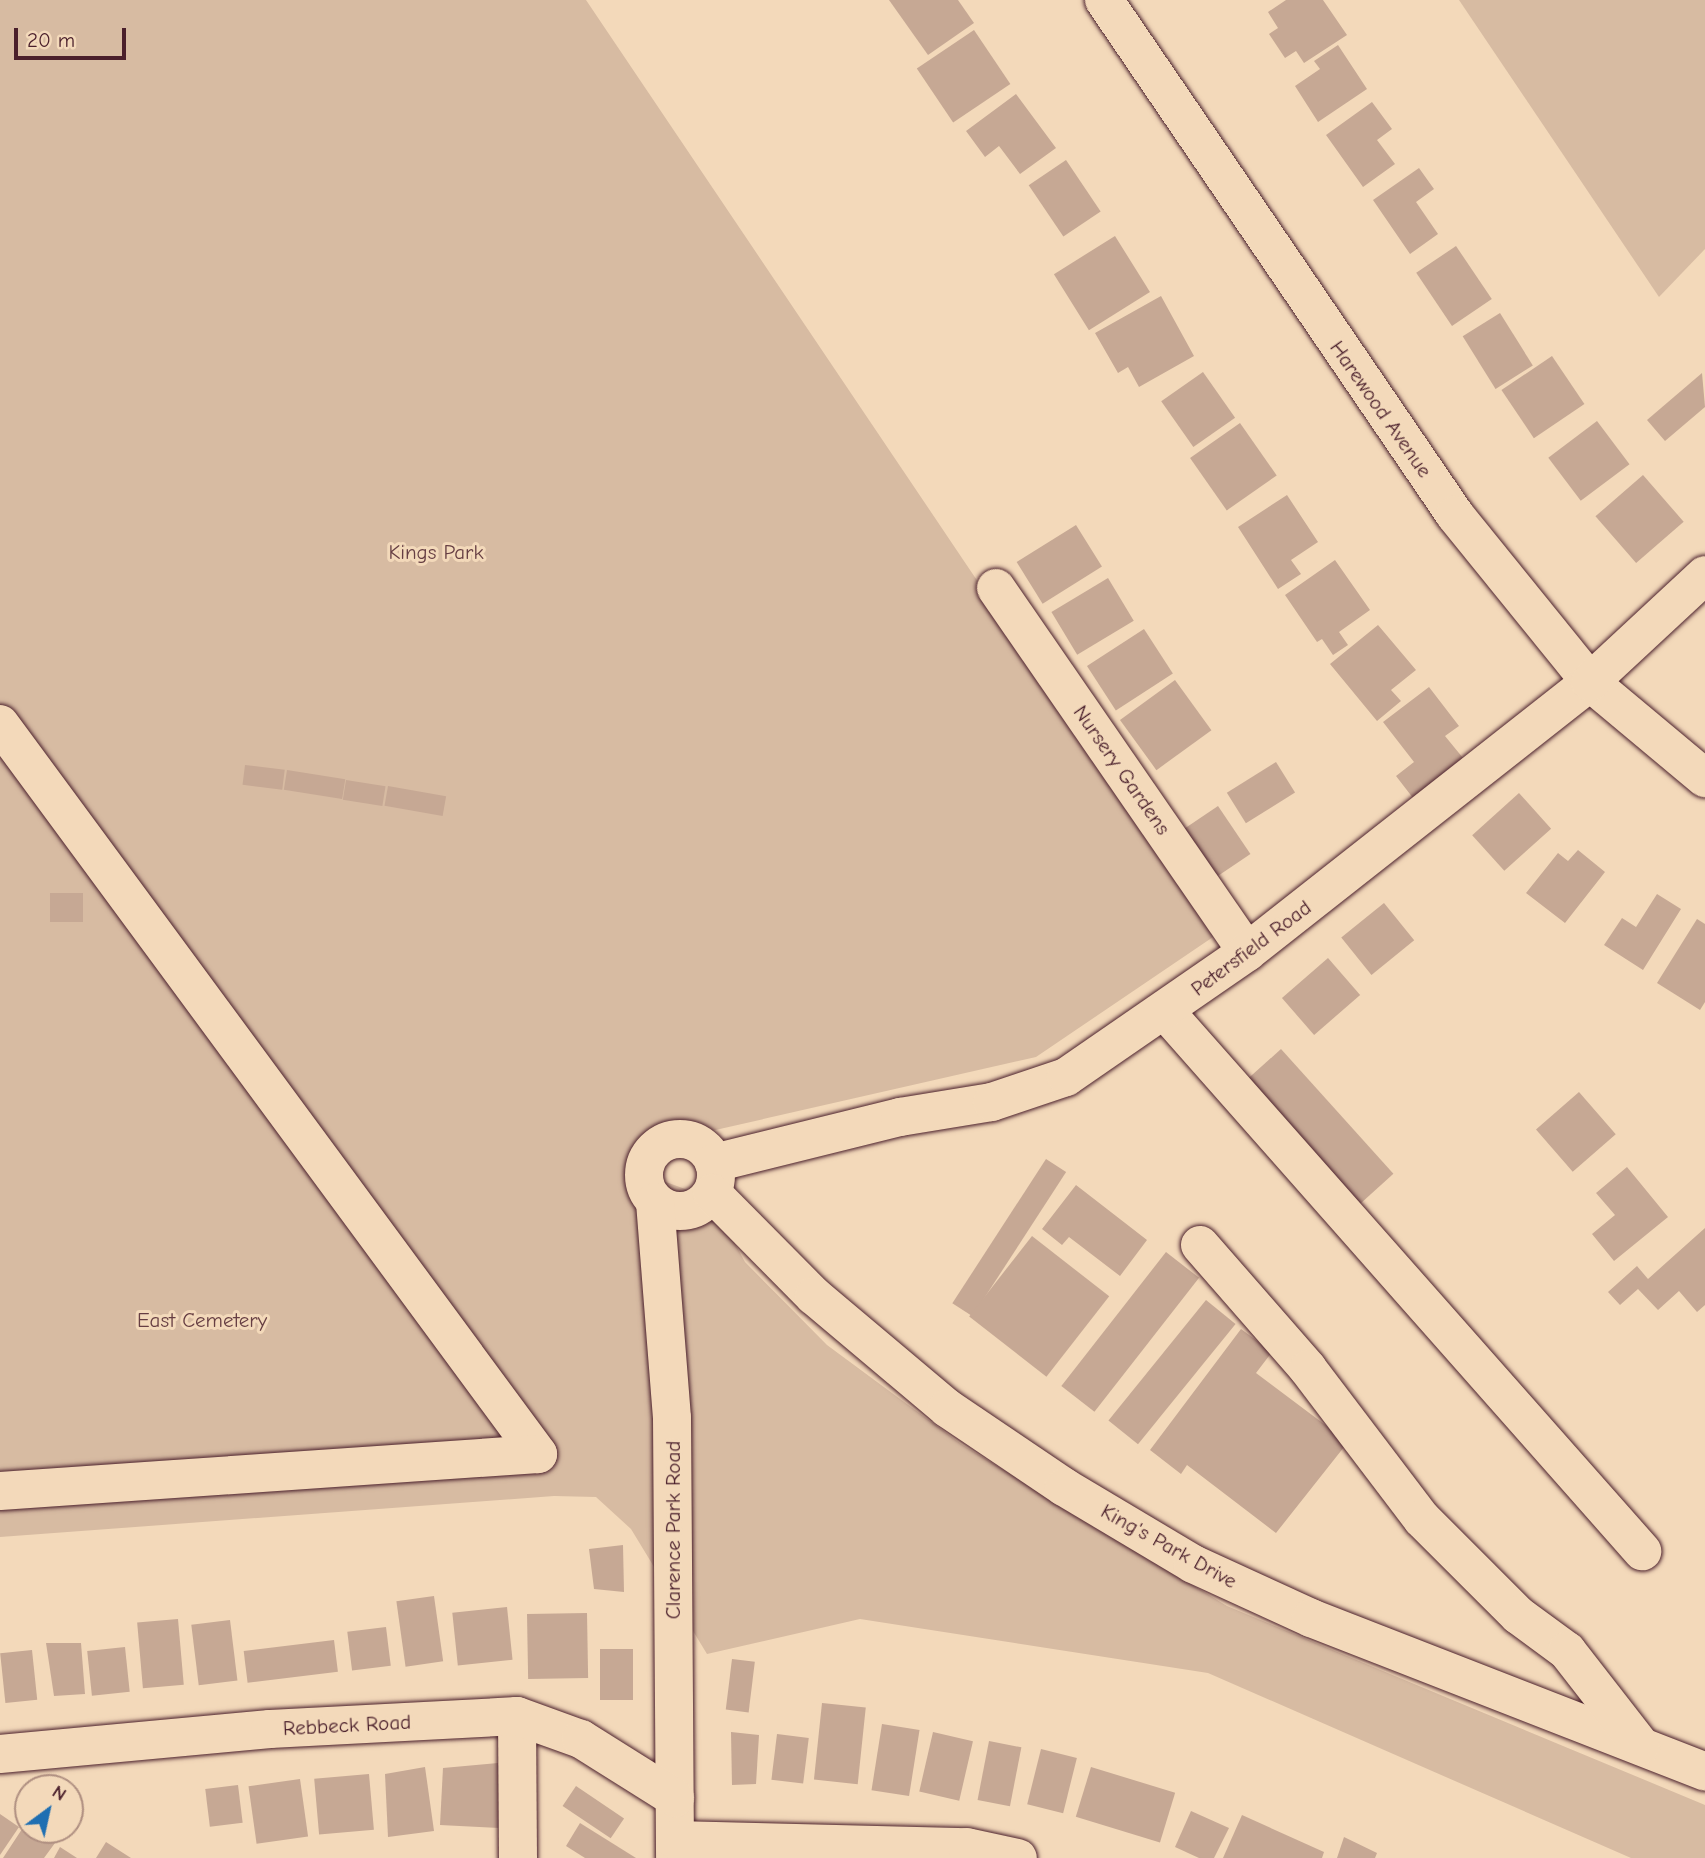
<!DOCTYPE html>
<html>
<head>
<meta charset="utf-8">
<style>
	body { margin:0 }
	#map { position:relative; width:1705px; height:1858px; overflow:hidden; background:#f3d9ba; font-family:"Comic Neue",sans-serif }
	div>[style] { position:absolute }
	.green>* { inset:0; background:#d7bba2 }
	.building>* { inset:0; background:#c6a894; transform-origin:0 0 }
	.roads { filter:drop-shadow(0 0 2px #4a1f2b) drop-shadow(0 0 2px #4a1f2b) }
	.minor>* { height:38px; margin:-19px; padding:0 19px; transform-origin:19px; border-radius:19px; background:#f3d9ba }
	.minor>.ring { margin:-19px; padding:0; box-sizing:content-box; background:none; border:38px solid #f3d9ba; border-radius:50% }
	span { translate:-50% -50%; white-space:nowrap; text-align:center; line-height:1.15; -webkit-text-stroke:6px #f3d9ba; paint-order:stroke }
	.street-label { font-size:21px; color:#4a1f2b }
	.park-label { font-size:21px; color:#663e43 }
	.north { position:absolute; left:14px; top:1774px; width:70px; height:70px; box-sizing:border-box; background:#f3d9ba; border:2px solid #af8f81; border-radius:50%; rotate:33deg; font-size:19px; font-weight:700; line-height:28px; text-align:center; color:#4a1f2b }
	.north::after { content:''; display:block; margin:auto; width:24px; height:32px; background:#1f6fb2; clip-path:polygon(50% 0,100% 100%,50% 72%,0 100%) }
	.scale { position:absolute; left:14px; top:28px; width:112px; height:32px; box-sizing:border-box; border:4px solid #4a1f2b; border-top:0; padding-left:9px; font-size:21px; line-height:24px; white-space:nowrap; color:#4a1f2b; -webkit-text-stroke:5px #f3d9ba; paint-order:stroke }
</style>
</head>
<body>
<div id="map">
	<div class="green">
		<i style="clip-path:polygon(0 0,586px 0,1216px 935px,1036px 1057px,680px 1138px,650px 1163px,663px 1181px,710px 1198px,745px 1262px,827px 1345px,961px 1444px,1227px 1606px,1705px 1805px,1705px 1858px,1631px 1858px,1208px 1673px,860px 1619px,707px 1654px,631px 1529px,596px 1497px,554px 1496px,0 1537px)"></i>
		<i style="clip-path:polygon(1459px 0,1705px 0,1705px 249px,1659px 297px)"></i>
	</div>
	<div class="building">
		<i style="clip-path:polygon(889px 0,958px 0,974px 23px,928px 55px)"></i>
		<i style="clip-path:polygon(1286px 0,1323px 0,1347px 35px,1304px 63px,1296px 51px,1285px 58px,1269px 34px,1278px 28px,1268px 12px)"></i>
		<i style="left:974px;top:30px;width:65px;height:69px;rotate:56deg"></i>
		<i style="clip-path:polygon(1338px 45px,1367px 89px,1318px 122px,1295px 86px,1320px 69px,1314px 61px)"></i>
		<i style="clip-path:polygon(1016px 94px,1056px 148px,1020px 174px,999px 146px,985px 157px,966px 131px)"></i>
		<i style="clip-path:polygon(1372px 102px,1392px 129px,1377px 140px,1395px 164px,1363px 187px,1326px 135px)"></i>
		<i style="left:1066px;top:160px;width:62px;height:45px;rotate:56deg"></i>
		<i style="clip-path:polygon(1419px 168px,1434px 189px,1416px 202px,1438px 234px,1410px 254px,1373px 200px)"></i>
		<i style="left:1115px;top:236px;width:66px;height:72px;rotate:58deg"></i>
		<i style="left:1456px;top:246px;width:64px;height:48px;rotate:56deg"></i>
		<i style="clip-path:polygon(1161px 296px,1194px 356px,1139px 387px,1128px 367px,1118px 373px,1095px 333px)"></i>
		<i style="left:1500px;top:313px;width:62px;height:44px;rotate:58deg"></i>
		<i style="left:1552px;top:356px;width:58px;height:61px;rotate:56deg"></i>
		<i style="left:1203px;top:372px;width:56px;height:51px;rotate:55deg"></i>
		<i style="clip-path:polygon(1702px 373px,1705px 407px,1665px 441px,1647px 420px)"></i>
		<i style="left:1597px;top:421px;width:54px;height:61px;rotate:53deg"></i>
		<i style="left:1240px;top:423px;width:64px;height:61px;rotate:55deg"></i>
		<i style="left:1643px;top:475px;width:62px;height:63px;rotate:49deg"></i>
		<i style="clip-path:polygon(1287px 495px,1318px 542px,1291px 560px,1301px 574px,1278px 589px,1238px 527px)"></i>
		<i style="left:1076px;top:525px;width:49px;height:70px;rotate:58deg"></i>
		<i style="clip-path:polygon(1335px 560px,1370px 610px,1339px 632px,1348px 645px,1333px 655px,1322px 639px,1317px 642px,1285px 595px)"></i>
		<i style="left:1108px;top:578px;width:50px;height:66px;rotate:59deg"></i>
		<i style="clip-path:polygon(1378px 625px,1416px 670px,1391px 690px,1401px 701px,1377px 721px,1330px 664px)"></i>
		<i style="left:1144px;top:629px;width:53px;height:68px;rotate:57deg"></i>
		<i style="left:1175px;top:680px;width:62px;height:68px;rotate:54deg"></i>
		<i style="clip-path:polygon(1429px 687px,1459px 726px,1445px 736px,1463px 758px,1413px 798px,1396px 776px,1414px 762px,1383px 722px)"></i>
		<i style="left:1276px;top:762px;width:36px;height:58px;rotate:58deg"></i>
		<i style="left:245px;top:765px;width:40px;height:20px;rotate:7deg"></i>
		<i style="left:287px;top:770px;width:59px;height:20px;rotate:9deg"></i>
		<i style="left:346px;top:780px;width:40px;height:20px;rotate:9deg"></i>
		<i style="left:388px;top:786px;width:59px;height:20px;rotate:10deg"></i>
		<i style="left:1519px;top:793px;width:48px;height:63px;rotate:48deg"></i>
		<i style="left:1218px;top:806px;width:58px;height:42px;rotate:56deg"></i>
		<i style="clip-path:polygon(1578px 850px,1605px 872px,1565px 923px,1526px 893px,1558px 853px,1568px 861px)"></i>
		<i style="left:50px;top:893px;width:33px;height:29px"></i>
		<i style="clip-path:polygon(1657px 894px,1681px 909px,1643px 970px,1604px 945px,1622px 918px,1636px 927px)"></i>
		<i style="left:1384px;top:903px;width:48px;height:55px;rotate:51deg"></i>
		<i style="clip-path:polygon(1697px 919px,1705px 924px,1705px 1002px,1700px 1010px,1657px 983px)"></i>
		<i style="left:1328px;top:958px;width:49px;height:61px;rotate:49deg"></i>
		<i style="left:1281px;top:1049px;width:168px;height:45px;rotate:48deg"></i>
		<i style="left:1579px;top:1092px;width:56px;height:57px;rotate:49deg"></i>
		<i style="left:1046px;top:1159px;width:24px;height:172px;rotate:33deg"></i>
		<i style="clip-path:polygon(1627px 1167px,1668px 1217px,1614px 1261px,1592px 1234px,1615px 1215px,1596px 1193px)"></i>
		<i style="clip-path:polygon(1076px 1185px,1147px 1240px,1120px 1276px,1069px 1237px,1062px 1245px,1042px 1229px)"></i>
		<i style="clip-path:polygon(1705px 1228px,1705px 1305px,1697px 1312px,1679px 1291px,1658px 1310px,1638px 1289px,1620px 1305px,1608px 1292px,1637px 1266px,1648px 1279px)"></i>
		<i style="left:1032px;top:1236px;width:98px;height:102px;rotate:38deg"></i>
		<i style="left:1166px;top:1252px;width:42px;height:170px;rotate:38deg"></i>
		<i style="left:1206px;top:1300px;width:38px;height:155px;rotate:39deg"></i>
		<i style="clip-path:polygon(1241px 1329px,1272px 1352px,1256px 1373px,1348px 1442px,1276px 1533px,1187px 1465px,1181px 1474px,1150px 1450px)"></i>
		<i style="clip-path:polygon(623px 1545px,624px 1592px,594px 1589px,589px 1549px)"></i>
		<i style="left:434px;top:1596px;width:66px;height:38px;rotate:82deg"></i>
		<i style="left:507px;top:1607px;width:53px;height:55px;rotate:84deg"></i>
		<i style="left:587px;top:1613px;width:65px;height:60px;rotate:89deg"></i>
		<i style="left:178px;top:1619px;width:66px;height:41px;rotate:85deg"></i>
		<i style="left:230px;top:1620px;width:61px;height:39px;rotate:83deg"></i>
		<i style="left:386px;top:1627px;width:39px;height:39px;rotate:83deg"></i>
		<i style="left:334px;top:1640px;width:32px;height:91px;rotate:83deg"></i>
		<i style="clip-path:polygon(46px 1643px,81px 1643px,85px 1694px,54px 1696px)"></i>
		<i style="left:125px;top:1647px;width:45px;height:38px;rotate:84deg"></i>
		<i style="left:600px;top:1649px;width:33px;height:51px"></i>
		<i style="left:32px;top:1650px;width:50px;height:32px;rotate:84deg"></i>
		<i style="left:732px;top:1659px;width:23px;height:51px;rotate:7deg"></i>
		<i style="left:822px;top:1703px;width:44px;height:77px;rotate:6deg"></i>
		<i style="left:882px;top:1724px;width:38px;height:67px;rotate:9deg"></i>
		<i style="clip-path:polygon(731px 1732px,759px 1735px,756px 1784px,732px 1785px)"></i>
		<i style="left:933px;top:1732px;width:41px;height:61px;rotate:13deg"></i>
		<i style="left:777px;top:1734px;width:32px;height:46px;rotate:7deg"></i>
		<i style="left:989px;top:1741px;width:33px;height:60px;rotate:11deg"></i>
		<i style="left:1041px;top:1749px;width:37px;height:57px;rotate:14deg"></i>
		<i style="clip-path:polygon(498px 1763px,499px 1828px,440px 1825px,443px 1768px)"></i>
		<i style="clip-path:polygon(425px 1767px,434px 1831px,388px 1837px,385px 1774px)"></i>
		<i style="left:1091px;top:1767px;width:88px;height:52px;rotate:17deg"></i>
		<i style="left:369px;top:1774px;width:56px;height:55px;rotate:85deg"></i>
		<i style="left:300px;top:1779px;width:58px;height:52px;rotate:82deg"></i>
		<i style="left:238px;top:1785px;width:38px;height:33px;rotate:83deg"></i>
		<i style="left:576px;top:1786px;width:58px;height:24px;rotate:34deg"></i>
		<i style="clip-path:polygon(1191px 1811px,1229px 1828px,1214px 1858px,1199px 1858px,1175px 1847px)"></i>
		<i style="clip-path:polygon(0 1814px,19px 1827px,0 1855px)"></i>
		<i style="clip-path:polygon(1242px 1815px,1324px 1852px,1322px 1858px,1223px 1858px)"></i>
		<i style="clip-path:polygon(26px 1823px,28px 1830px,36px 1830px,55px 1843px,44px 1858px,3px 1858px)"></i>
		<i style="clip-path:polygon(580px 1823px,636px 1858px,585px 1858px,566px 1846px)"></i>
		<i style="clip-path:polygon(1344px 1837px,1377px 1853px,1375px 1858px,1337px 1858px)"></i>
		<i style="clip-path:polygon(106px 1842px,131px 1858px,96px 1858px)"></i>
		<i style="clip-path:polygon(60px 1847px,77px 1858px,54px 1858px)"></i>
	</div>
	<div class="roads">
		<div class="minor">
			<i style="left:1104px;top:0;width:623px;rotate:55.72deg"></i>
			<i style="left:1455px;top:515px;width:215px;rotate:51deg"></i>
			<i style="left:1590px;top:682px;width:150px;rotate:39.9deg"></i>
			<i style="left:996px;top:588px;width:442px;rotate:55.4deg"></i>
			<i style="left:0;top:724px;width:907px;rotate:53.61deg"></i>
			<i style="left:538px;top:1454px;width:539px;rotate:176.07deg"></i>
			<i style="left:1165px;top:1011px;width:721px;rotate:48.54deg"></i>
			<i class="ring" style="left:644px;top:1139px;width:34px;height:34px"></i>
			<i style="left:714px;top:1163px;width:192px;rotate:-13.9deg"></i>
			<i style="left:900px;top:1117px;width:93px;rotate:-9.3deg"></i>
			<i style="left:992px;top:1102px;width:78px;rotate:-18.7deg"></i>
			<i style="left:1066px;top:1077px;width:220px;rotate:-34.6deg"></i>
			<i style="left:1247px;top:952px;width:437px;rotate:-38.2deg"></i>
			<i style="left:1590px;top:682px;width:157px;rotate:-42.9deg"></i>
			<i style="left:712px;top:1193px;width:145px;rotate:45.3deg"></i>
			<i style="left:814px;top:1296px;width:174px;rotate:40.1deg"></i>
			<i style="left:947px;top:1408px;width:141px;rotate:34deg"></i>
			<i style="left:1064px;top:1487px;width:150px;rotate:30.8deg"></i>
			<i style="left:1193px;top:1564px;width:130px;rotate:24.6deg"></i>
			<i style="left:1311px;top:1618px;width:423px;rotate:21.3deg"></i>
			<i style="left:655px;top:1202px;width:217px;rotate:85.5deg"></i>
			<i style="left:672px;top:1418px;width:440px;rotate:89.6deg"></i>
			<i style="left:1200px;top:1245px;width:164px;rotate:48.9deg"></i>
			<i style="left:1308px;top:1369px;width:188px;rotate:52.8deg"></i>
			<i style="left:1422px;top:1519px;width:136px;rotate:45deg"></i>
			<i style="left:1518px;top:1615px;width:61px;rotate:36.3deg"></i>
			<i style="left:1567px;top:1651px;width:120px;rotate:52.1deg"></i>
			<i style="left:517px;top:1716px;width:142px;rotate:89.6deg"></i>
			<i style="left:0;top:1754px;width:271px;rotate:-5.3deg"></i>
			<i style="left:270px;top:1729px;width:247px;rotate:-3deg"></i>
			<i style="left:517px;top:1716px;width:68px;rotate:19.8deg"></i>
			<i style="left:581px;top:1739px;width:111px;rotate:32.1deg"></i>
			<i style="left:675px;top:1840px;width:292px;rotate:1.4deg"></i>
			<i style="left:967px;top:1847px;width:52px;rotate:12.2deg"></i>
		</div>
	</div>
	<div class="street-label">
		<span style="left:1381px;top:409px;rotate:55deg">Harewood Avenue</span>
		<span style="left:1122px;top:770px;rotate:55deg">Nursery Gardens</span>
		<span style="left:1251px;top:948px;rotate:-37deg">Petersfield Road</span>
		<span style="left:673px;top:1530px;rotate:-90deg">Clarence Park Road</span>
		<span style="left:1169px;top:1546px;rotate:29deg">King's Park Drive</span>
		<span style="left:347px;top:1725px;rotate:-3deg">Rebbeck Road</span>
	</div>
	<div class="park-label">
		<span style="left:436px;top:552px">Kings Park</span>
		<span style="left:202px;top:1320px">East Cemetery</span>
	</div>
	<div class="north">N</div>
	<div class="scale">20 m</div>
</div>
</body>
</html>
